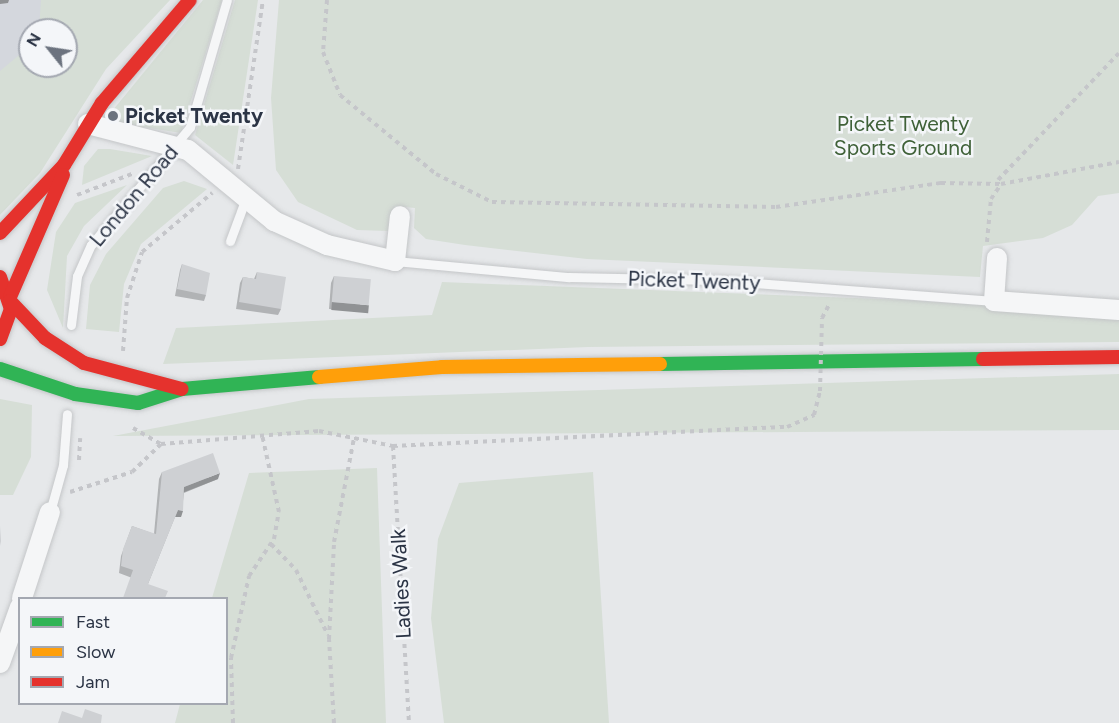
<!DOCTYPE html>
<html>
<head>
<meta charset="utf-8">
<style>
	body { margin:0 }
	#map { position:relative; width:1119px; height:723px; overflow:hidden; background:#e6e8ea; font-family:Figtree,sans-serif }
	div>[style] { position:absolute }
	.built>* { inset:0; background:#d4d7dd }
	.green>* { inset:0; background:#d6ded6 }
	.path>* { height:4px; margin-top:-2px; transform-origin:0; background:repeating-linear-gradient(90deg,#c5c6ca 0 4.5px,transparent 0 9px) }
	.roads { filter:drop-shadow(0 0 2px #c4c6c8) drop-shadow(0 0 2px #c4c6c8) }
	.lane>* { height:9px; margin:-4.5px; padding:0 4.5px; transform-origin:4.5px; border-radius:4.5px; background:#f5f6f7 }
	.street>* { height:20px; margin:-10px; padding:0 10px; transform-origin:10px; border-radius:10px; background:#f5f6f7 }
	.fast>* { height:14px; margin:-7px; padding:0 7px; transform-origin:7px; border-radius:7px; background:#30b455 }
	.slow>* { height:14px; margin:-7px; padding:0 7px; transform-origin:7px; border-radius:7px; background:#ff9f0a }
	.jam>* { height:14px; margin:-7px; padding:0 7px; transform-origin:7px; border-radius:7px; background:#e5322d }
	.path-bridge>* { height:4px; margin-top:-2px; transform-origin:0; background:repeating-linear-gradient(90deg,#c5c6ca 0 4.5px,transparent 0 9px) }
	.wall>* { inset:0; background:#b1b3b5 }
	.shaded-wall>* { inset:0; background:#909294; transform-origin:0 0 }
	.building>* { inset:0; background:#ced0d3; transform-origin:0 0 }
	.dots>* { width:16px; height:16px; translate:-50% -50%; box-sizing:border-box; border:3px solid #f4f6f9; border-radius:50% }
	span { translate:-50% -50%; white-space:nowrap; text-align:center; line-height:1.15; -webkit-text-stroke:5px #f4f6f9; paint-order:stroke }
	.poi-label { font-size:21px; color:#2b3445; font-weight:700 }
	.left { translate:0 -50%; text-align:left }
	.park-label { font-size:21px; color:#3f6138 }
	.street-label { font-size:21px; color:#2b3445 }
	.legend { position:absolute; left:18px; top:597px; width:210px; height:108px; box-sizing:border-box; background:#f4f6f9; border:2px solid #a4a8b1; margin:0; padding:8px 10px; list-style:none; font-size:18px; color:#2b3445 }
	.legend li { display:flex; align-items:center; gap:12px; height:30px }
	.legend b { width:30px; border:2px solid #a4a8b1 }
	.north { position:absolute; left:18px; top:18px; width:60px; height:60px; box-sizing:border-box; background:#f4f6f9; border:2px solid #a4a8b1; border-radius:50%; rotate:300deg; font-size:16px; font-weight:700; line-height:24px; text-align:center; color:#2b3445 }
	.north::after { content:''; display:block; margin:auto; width:21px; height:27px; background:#6c737f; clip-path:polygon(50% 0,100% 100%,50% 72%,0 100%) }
</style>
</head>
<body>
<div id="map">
	<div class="built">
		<i style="clip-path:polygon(evenodd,0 0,134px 0,116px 36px,0 120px,0 0,30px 30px,66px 30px,66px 66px,30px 66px,30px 30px)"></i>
	</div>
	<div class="green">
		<i style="clip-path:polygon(41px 0,170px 0,106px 69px,40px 173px,0 215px,0 71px,30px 46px,30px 66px,66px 66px,66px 30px,39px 30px)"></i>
		<i style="clip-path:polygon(203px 0,222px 0,181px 133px,118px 123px,113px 110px)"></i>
		<i style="clip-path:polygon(235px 0,258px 0,233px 165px,195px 135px)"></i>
		<i style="clip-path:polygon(279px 0,1119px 0,1119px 193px,1098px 196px,1072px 225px,1043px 238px,983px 246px,980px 277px,587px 259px,465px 245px,426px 239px,414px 228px,415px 208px,395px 206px,388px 231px,357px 230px,298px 202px,276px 170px,271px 98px)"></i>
		<i style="clip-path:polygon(98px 149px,110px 149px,152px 156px,82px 185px,84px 166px)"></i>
		<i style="clip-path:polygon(184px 181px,207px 189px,141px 244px,124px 284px,119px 332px,86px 329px,90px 285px,106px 254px,163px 188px)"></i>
		<i style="clip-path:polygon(127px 185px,84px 226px,67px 256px,63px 328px,47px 290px,56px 232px,75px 203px)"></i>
		<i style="clip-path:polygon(442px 282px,907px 300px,1119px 315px,1119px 342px,588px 347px,163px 364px,176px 328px,432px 315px)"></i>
		<i style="clip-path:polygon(1119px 374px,1119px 430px,113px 436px,309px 399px)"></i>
		<i style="clip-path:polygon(0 399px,32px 405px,31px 457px,13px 495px,0 495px)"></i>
		<i style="clip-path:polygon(377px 468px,386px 723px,175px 723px,180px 704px,226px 704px,226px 598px,212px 598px,249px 473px)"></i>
		<i style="clip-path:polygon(593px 472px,609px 723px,444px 723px,431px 618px,438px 539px,459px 483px)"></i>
	</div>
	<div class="path">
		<i style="left:327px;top:0;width:52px;rotate:94.4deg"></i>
		<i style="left:323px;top:52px;width:46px;rotate:68.4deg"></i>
		<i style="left:340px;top:95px;width:124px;rotate:39.5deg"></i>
		<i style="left:436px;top:174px;width:63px;rotate:26.6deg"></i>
		<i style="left:492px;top:202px;width:284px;rotate:1deg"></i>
		<i style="left:776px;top:207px;width:167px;rotate:-8.3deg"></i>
		<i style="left:941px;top:183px;width:60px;rotate:1deg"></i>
		<i style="left:238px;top:169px;width:171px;rotate:-81.6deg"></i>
		<i style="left:998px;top:180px;width:175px;rotate:-46.4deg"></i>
		<i style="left:77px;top:195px;width:59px;rotate:-20.9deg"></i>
		<i style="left:987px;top:242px;width:43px;rotate:-84.7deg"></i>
		<i style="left:991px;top:199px;width:18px;rotate:-56deg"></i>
		<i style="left:1001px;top:184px;width:120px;rotate:-10.6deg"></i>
		<i style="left:822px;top:318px;width:17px;rotate:-62deg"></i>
		<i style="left:123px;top:351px;width:53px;rotate:-85.7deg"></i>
		<i style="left:127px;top:298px;width:48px;rotate:-71.9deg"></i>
		<i style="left:142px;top:252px;width:92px;rotate:-40.1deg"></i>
		<i style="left:133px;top:428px;width:32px;rotate:30deg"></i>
		<i style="left:161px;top:444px;width:159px;rotate:-4.7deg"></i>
		<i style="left:319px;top:431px;width:76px;rotate:11.5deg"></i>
		<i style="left:393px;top:446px;width:394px;rotate:-2.8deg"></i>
		<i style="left:787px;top:427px;width:30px;rotate:-24deg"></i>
		<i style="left:814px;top:415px;width:25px;rotate:-76deg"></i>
		<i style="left:393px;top:446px;width:277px;rotate:86.7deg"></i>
		<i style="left:79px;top:460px;width:22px;rotate:-87deg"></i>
		<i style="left:70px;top:492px;width:65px;rotate:-17.9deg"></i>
		<i style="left:132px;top:472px;width:40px;rotate:-44deg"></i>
		<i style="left:271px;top:544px;width:36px;rotate:46deg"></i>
		<i style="left:296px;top:570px;width:72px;rotate:63.8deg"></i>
		<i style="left:233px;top:723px;width:65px;rotate:-91.8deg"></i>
		<i style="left:231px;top:658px;width:84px;rotate:-77.6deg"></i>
		<i style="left:249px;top:576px;width:45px;rotate:-56deg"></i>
		<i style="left:274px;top:539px;width:27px;rotate:-80deg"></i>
		<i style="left:279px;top:512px;width:79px;rotate:-102.4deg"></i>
		<i style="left:334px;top:723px;width:84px;rotate:-93.4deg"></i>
		<i style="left:329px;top:639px;width:97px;rotate:-87deg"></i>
		<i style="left:334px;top:542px;width:106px;rotate:-79.1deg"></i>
	</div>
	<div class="roads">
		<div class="lane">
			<i style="left:230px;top:241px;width:46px;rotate:-69.6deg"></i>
			<i style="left:395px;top:261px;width:175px;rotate:5.3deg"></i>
			<i style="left:569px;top:277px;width:146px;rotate:1.2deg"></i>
			<i style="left:715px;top:280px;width:280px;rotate:4.3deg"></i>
			<i style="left:71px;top:325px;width:49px;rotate:-83deg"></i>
			<i style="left:77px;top:276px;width:34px;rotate:-66deg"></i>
			<i style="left:91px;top:245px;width:154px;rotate:-50deg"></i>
			<i style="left:190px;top:127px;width:132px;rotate:-73.8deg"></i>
			<i style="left:50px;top:512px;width:49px;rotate:-74.5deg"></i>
			<i style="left:63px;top:465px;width:51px;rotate:-85.5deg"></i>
		</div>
		<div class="street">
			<i style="left:88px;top:124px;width:103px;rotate:14.6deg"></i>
			<i style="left:188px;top:150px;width:112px;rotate:39.5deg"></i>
			<i style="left:274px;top:221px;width:58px;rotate:24.4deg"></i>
			<i style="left:327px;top:245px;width:70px;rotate:13.2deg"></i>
			<i style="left:395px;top:261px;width:45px;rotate:-83.7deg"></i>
			<i style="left:997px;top:258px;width:43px;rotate:94deg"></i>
			<i style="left:994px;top:301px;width:125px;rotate:4.1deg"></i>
			<i style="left:22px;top:598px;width:90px;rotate:-72deg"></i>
			<i style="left:0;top:663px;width:59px;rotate:-70.3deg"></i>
		</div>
		<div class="fast">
			<i style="left:660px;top:364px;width:323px;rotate:-0.9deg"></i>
			<i style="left:0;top:369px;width:79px;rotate:18.4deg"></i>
			<i style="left:75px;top:394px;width:64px;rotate:8.1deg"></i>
			<i style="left:138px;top:403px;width:46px;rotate:-17.7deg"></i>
			<i style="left:182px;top:389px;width:138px;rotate:-5deg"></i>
		</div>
		<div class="slow">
			<i style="left:319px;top:377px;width:123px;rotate:-4.6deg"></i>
			<i style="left:442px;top:367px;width:218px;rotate:-0.8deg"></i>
		</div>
		<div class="jam">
			<i style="left:0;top:233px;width:93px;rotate:-46.7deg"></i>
			<i style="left:64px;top:165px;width:73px;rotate:-58.5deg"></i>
			<i style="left:102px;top:103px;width:135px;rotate:-49.5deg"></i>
			<i style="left:0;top:277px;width:34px;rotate:71deg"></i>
			<i style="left:11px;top:309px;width:32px;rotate:110deg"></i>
			<i style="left:10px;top:297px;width:133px;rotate:-66.5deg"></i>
			<i style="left:10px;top:301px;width:51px;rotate:46.6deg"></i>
			<i style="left:45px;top:338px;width:46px;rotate:32.7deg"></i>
			<i style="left:84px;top:363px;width:101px;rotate:14.9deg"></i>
			<i style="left:983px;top:359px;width:136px;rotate:-0.8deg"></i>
		</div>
	</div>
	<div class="path-bridge">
		<i style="left:820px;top:391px;width:73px;rotate:-88.4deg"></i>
	</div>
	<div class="wall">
		<i style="clip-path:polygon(182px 264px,206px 295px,204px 301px,175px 296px,180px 270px)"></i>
		<i style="clip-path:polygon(257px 272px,281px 309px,278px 315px,236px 309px,240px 283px,243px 277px,254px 279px)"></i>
		<i style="clip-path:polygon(334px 276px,367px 312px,329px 309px,331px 283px)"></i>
		<i style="clip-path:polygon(162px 472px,218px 479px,184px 493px,181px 517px,175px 517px,148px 584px,119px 573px,121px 556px,132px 526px,154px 534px,159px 479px)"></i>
	</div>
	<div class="shaded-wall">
		<i style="clip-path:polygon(0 0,9px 0,8px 3px,0 4px)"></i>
		<i style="left:332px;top:302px;width:37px;height:8px;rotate:5deg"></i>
		<i style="clip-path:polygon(220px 473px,218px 479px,182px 493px,184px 487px)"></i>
		<i style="clip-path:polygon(178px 510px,183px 511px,181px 517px,175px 517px)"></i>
	</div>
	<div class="building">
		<i style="clip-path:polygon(182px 264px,210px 273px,206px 295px,177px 289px)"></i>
		<i style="clip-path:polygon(257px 272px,286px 277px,281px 309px,239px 302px,243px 277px,256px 279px)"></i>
		<i style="left:334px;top:276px;width:37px;height:26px;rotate:5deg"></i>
		<i style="clip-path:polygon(213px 453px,220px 473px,184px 487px,183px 511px,178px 510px,148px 584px,168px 591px,165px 598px,123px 598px,133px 570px,121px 566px,123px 549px,132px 526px,156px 534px,162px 472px)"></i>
		<i style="clip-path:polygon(0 526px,1px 541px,0 546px)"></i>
		<i style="clip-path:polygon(85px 709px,102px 715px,101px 723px,58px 723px,62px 711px,82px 718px)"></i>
	</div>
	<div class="dots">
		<i style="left:113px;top:116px;background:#6c737f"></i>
	</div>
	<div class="poi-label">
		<span class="left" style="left:125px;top:116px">Picket Twenty</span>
	</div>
	<div class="park-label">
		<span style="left:903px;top:136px">Picket Twenty<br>Sports Ground</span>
	</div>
	<div class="street-label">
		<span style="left:134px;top:196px;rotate:-50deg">London Road</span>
		<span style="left:694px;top:281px;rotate:2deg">Picket Twenty</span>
		<span style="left:401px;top:584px;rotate:-93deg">Ladies Walk</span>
	</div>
	<ul class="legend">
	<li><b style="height:8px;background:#30b455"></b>Fast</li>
	<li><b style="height:8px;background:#ff9f0a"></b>Slow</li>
	<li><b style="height:8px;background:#e5322d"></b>Jam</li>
	</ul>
	<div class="north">N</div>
</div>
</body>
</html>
